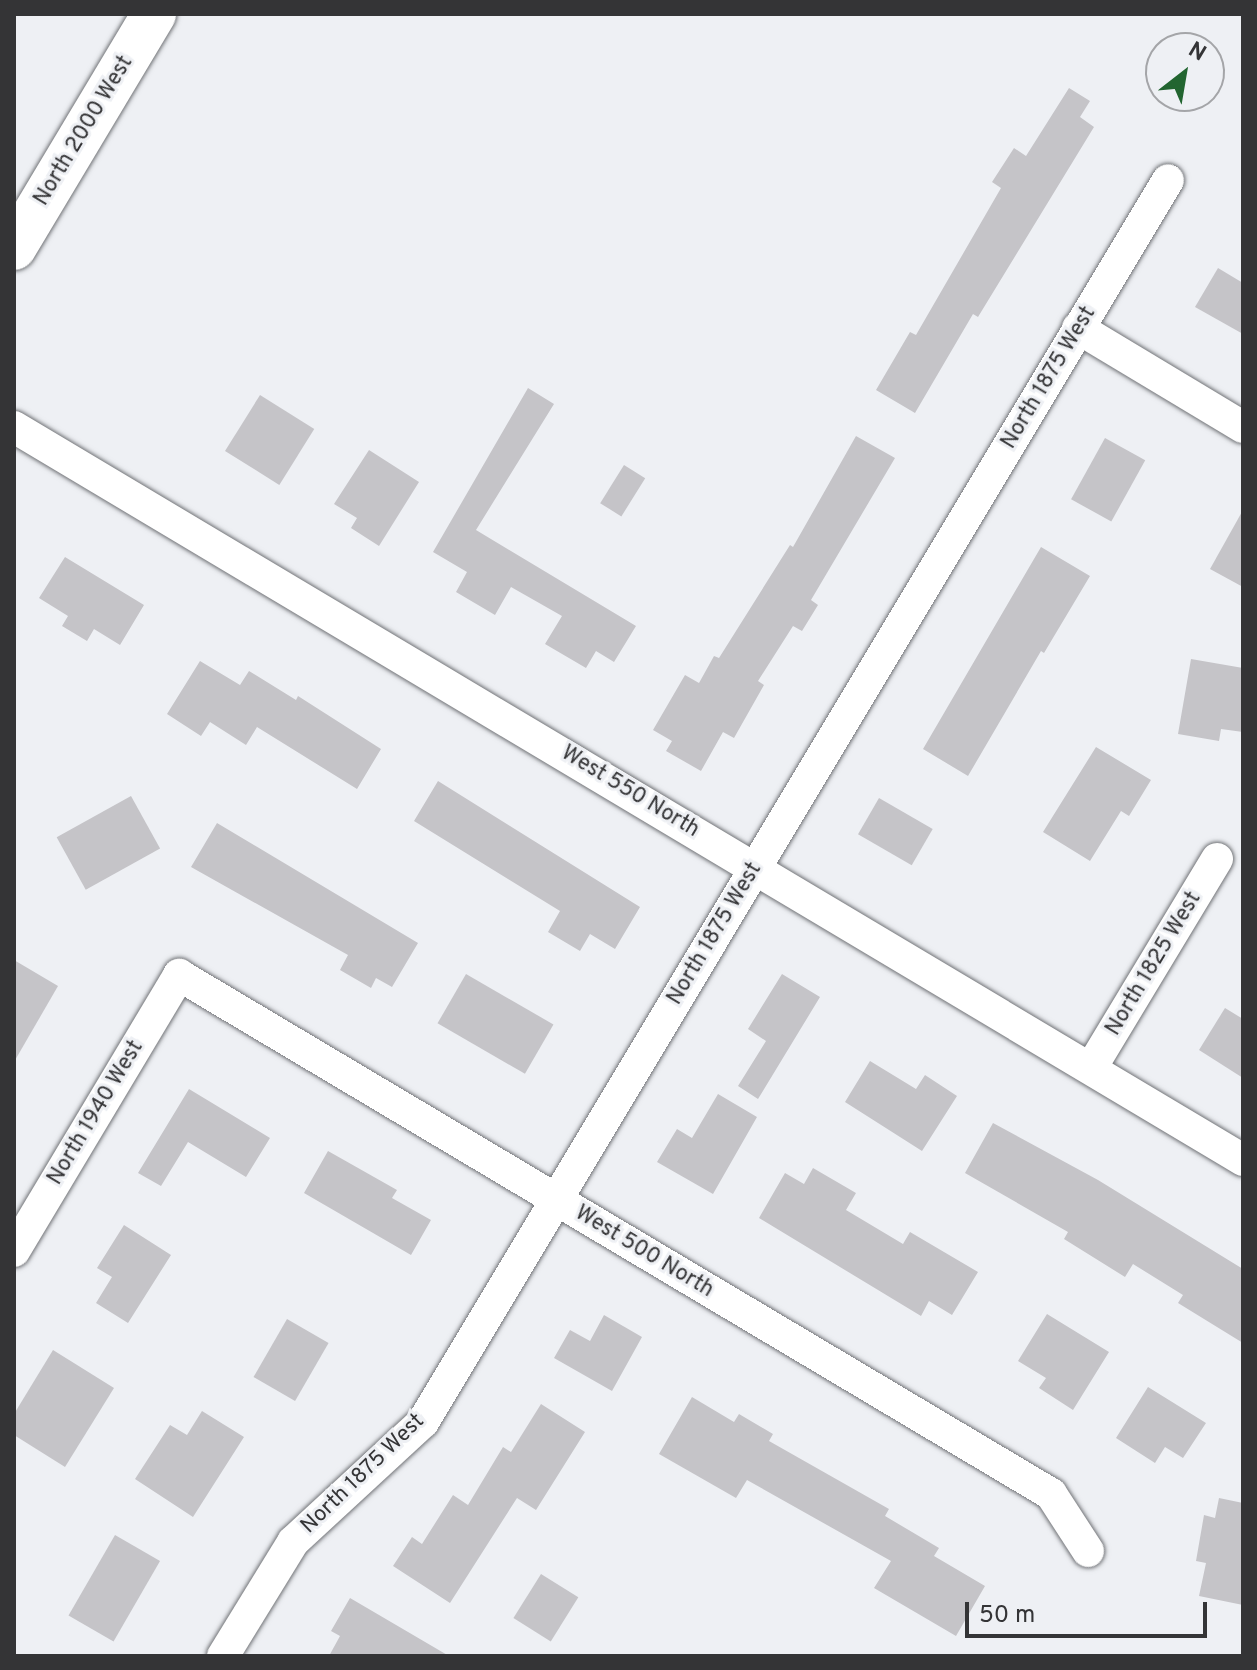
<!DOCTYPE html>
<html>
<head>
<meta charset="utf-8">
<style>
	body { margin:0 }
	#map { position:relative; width:1257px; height:1670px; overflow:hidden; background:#eef0f4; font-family:Overpass,sans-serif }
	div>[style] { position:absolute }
	.building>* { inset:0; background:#c5c4c8; transform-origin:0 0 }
	.roads { filter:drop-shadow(0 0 2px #717377) drop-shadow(0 0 2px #717377) }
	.street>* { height:32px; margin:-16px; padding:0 16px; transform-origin:16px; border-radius:16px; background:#fff }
	.primary>* { height:44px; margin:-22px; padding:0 22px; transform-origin:22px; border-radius:22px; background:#fff }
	span { translate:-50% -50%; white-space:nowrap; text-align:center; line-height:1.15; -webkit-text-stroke:6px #eef0f4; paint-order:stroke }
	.street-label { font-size:22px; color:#343436 }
	.frame { position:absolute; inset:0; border:16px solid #343436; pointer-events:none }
	.north { position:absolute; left:1145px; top:32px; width:80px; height:80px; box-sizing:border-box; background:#eef0f4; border:2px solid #a4a5a8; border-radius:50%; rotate:31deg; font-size:22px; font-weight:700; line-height:32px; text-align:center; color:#343436 }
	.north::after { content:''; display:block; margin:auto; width:28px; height:36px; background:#226530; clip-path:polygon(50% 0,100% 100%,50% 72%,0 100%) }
	.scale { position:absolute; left:965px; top:1602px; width:242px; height:36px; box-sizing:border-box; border:4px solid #343436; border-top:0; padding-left:10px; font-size:24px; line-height:28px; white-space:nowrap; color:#343436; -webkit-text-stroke:6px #eef0f4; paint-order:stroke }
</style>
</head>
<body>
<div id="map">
	<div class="building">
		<i style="clip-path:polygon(1069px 88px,1090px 101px,1080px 117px,1094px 127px,978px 317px,973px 314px,915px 413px,876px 390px,910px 332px,916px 335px,1001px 188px,992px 182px,1014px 148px,1026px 156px)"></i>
		<i style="clip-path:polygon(1218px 268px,1243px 283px,1243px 334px,1195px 307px)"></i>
		<i style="clip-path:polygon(528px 388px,554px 404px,476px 530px,636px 626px,614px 662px,596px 651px,586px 668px,545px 644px,562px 616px,511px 587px,495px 615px,456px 592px,467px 572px,433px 552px)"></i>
		<i style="left:260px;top:395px;width:64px;height:66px;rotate:32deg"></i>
		<i style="clip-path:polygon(856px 436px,895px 458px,811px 600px,818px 605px,802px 631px,793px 626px,758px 681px,764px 685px,734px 738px,723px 732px,701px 771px,666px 751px,672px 741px,653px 730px,685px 675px,699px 683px,714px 656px,719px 658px,790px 545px,793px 547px)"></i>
		<i style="left:1105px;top:438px;width:46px;height:70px;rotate:29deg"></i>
		<i style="clip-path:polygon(369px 450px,419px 482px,379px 546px,351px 528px,357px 518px,334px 504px)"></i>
		<i style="left:624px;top:465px;width:25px;height:45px;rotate:32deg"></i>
		<i style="clip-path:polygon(1243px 510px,1243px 587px,1210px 569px)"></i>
		<i style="clip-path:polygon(1041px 547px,1090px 576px,1044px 653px,1041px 651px,968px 776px,923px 749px)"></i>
		<i style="clip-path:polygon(65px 557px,144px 605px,120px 645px,94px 629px,87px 641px,62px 626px,68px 616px,39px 598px)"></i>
		<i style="clip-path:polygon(1191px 659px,1243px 668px,1243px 732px,1221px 729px,1219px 741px,1178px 734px)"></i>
		<i style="clip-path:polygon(200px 661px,240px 685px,249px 671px,296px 700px,298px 696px,381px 749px,357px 789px,257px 727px,246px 745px,210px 722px,201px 736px,167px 714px)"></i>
		<i style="clip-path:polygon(1096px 747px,1151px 780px,1129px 816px,1121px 811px,1090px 861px,1043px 832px)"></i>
		<i style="clip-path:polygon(438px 781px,640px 907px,615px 949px,590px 934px,580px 951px,548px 932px,560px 911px,414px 821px)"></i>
		<i style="left:131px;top:796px;width:60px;height:85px;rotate:61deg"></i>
		<i style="left:879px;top:798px;width:62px;height:42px;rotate:30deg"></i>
		<i style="clip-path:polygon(217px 823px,418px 943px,392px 987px,376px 978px,371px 988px,340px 970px,348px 955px,191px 867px)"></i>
		<i style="clip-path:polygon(14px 960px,58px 986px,14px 1062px)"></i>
		<i style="left:466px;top:974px;width:101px;height:57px;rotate:30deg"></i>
		<i style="clip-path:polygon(782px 974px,820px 997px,758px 1099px,738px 1086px,766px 1041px,748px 1029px)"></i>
		<i style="clip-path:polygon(1225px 1008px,1243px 1019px,1243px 1078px,1199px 1050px)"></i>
		<i style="clip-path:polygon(870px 1061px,916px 1089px,925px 1075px,957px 1096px,922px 1151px,845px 1102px)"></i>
		<i style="clip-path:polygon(189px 1089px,270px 1138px,246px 1177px,188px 1142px,161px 1186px,138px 1173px)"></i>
		<i style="clip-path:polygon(718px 1094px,757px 1117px,713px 1194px,657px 1162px,677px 1129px,692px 1138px)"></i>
		<i style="clip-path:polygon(993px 1123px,1098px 1180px,1243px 1269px,1243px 1343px,1178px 1303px,1183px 1295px,1133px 1264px,1125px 1277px,1064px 1239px,1068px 1232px,965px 1173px)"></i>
		<i style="clip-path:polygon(328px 1151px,397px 1190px,392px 1198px,431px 1220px,411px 1255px,304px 1193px)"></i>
		<i style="clip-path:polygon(813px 1168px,856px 1193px,846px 1210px,903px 1244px,910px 1232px,978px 1272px,952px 1315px,929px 1301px,921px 1316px,759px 1218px,785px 1173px,804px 1184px)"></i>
		<i style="clip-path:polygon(124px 1225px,171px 1255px,128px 1323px,96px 1303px,112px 1277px,97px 1268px)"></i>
		<i style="clip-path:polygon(1047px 1314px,1109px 1352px,1073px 1410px,1039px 1388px,1046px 1378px,1018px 1361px)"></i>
		<i style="clip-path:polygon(604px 1315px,642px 1337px,612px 1391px,554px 1358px,570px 1330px,590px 1341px)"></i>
		<i style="left:287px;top:1319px;width:48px;height:67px;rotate:30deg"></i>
		<i style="clip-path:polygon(53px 1350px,114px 1388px,65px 1467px,14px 1435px,14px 1414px)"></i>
		<i style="clip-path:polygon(1148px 1387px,1206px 1423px,1183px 1458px,1165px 1447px,1155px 1463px,1116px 1438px)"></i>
		<i style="clip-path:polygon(692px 1397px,734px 1422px,739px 1414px,773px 1434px,769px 1441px,889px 1509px,885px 1516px,939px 1548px,934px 1556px,985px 1586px,956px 1636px,874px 1588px,891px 1561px,747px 1480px,736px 1498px,659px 1454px)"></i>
		<i style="clip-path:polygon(541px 1404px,585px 1432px,536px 1510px,517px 1498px,450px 1603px,393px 1566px,412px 1537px,422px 1544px,453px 1495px,468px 1505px,503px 1447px,511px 1452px)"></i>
		<i style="clip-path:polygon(202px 1411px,244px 1437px,193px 1517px,135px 1479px,170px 1425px,187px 1435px)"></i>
		<i style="clip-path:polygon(1219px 1498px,1243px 1503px,1243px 1605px,1199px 1596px,1206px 1563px,1196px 1561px,1204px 1515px,1215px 1518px)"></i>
		<i style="left:115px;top:1535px;width:52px;height:93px;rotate:30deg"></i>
		<i style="left:541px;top:1574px;width:44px;height:52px;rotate:32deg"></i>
		<i style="clip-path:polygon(350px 1598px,449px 1656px,329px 1656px,340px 1636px,331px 1631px)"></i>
	</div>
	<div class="roads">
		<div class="street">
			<i style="left:1078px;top:328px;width:192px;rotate:31deg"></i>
			<i style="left:14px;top:427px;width:1431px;rotate:30.81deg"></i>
			<i style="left:1091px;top:1068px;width:244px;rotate:-58.9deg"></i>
			<i style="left:14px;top:1251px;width:322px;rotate:-59.1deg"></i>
			<i style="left:179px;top:975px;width:1015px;rotate:30.76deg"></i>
			<i style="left:1051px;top:1494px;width:68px;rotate:57deg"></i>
			<i style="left:223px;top:1656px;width:134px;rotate:-58.4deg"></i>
			<i style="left:293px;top:1542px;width:177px;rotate:-42.7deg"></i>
			<i style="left:423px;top:1422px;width:1448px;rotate:-59.04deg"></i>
		</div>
		<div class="primary">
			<i style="left:14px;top:248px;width:273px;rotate:-59.1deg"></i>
		</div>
	</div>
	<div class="street-label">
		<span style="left:84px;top:131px;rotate:-59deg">North 2000 West</span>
		<span style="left:1049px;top:378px;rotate:-59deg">North 1875 West</span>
		<span style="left:630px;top:792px;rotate:31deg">West 550 North</span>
		<span style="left:715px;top:934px;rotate:-59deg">North 1875 West</span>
		<span style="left:1154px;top:964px;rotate:-59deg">North 1825 West</span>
		<span style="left:96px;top:1113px;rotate:-59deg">North 1940 West</span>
		<span style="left:644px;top:1252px;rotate:31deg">West 500 North</span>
		<span style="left:363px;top:1474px;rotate:-44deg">North 1875 West</span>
	</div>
	<div class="frame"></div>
	<div class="north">N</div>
	<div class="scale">50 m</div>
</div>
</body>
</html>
